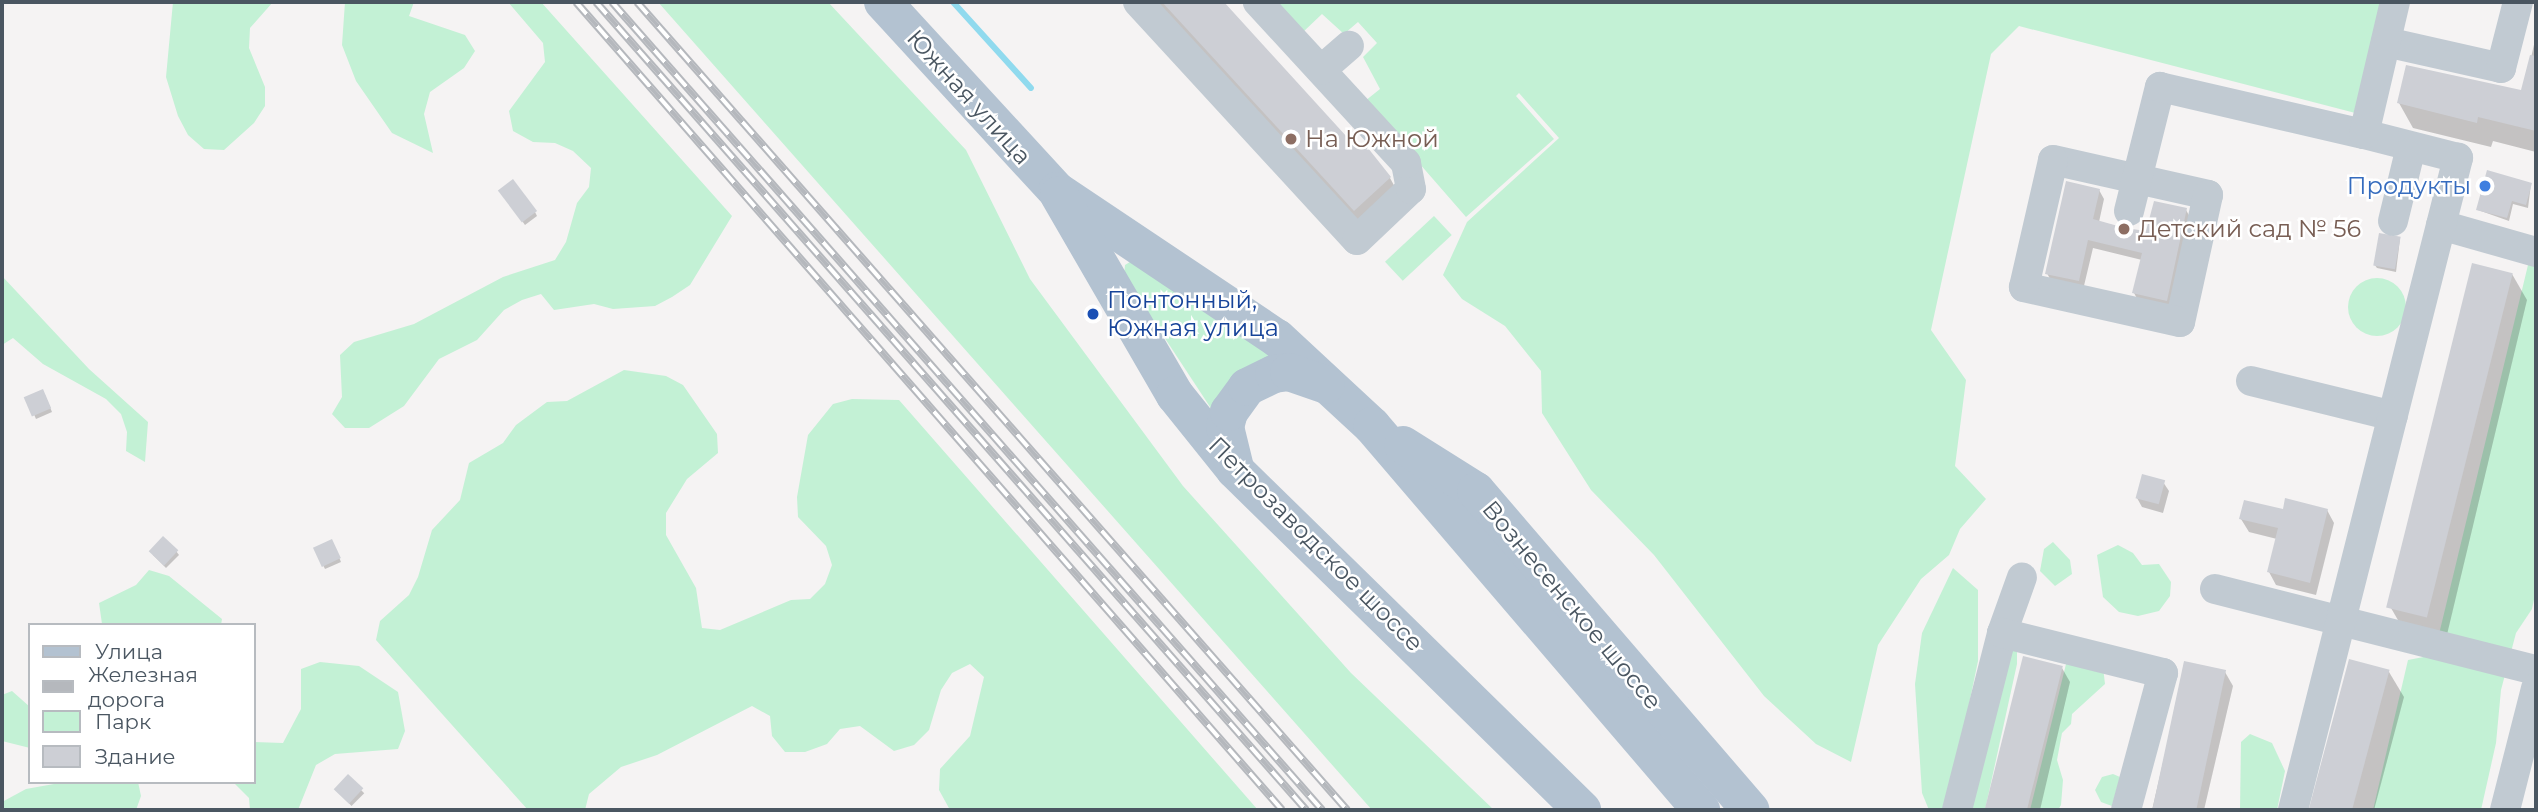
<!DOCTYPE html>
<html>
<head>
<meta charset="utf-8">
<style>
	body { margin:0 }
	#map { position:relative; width:2538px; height:812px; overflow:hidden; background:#f5f3f3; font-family:Montserrat,sans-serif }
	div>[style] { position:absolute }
	.green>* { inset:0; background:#c3f1d5; transform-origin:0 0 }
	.round { border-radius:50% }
	.shadow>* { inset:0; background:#0003; transform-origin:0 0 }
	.stream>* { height:6px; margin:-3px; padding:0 3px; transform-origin:3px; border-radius:3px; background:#90daee }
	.building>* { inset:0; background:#cdcfd5; transform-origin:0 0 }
	.minor>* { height:30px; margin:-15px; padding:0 15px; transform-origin:15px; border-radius:15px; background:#c1cad2 }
	.major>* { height:38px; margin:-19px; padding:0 19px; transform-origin:19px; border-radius:19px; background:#b3c2d1 }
	.rail>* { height:8px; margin-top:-4px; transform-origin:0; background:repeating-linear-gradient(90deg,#fff 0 16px,#b5b8bd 0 32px); box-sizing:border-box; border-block:2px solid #b5b8bd }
	.dots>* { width:19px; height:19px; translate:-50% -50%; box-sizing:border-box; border:4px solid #fff; border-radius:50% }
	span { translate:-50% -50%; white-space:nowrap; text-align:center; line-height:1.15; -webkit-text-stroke:5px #fff; paint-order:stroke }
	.street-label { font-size:24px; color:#4a5661 }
	.education-label { font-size:24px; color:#785e54 }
	.left { translate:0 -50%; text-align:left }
	.shop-label { font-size:24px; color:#366cbe }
	.right { translate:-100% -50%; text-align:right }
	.transit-label { font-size:24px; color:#164399 }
	.frame { position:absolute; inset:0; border:4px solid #4a5661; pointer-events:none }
	.legend { position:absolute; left:28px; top:623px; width:228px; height:161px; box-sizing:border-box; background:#fff; border:2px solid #b7bbc0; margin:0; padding:9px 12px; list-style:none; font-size:21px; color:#4a5661 }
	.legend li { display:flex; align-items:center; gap:14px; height:35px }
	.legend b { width:35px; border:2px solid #b7bbc0 }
</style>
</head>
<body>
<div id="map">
	<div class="green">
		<i style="clip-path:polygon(173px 2px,273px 2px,250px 28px,249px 48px,265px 87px,265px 106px,254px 123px,224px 150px,204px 149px,188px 135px,178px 116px,166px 77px)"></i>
		<i style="clip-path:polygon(345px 2px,414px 2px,409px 16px,465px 35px,475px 51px,464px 68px,430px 92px,424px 114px,433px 153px,392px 133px,356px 81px,342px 45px)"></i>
		<i style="clip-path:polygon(508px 2px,541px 2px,732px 216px,690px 285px,672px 297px,655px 306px,613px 309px,594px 304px,554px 310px,541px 294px,522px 300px,504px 310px,477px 340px,439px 359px,404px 406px,369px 428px,345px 428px,332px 414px,342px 397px,340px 355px,354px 342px,414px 324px,503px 277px,555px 260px,566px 242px,577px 203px,589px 187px,591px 168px,573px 151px,555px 143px,533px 142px,513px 131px,509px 111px,545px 62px,543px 43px)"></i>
		<i style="clip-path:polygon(658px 2px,828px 2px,966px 150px,1030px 279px,1183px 486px,1351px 673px,1494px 810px,1372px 810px)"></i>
		<i style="clip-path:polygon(1276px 2px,2390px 2px,2363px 115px,2019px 26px,1991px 54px,1931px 330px,1966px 380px,1955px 466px,1986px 499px,1960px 529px,1949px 555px,1921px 579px,1878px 645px,1851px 762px,1816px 744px,1764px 696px,1654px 555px,1591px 490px,1542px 413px,1541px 371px,1505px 326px,1462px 299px,1443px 275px,1467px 222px,1559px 138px,1519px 93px,1516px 96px,1554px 139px,1466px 217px,1365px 101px,1380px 89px,1363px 57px,1377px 43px,1358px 22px,1344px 34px,1322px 14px,1302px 33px)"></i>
		<i style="left:1434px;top:216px;width:26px;height:67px;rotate:47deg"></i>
		<i style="clip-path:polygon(1133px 260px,1278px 358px,1216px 416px,1124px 276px,1125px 265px)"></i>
		<i style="clip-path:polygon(2536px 263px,2536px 590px,2532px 609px,2516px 633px,2501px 690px,2496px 743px,2481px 810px,2373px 810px,2408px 660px,2434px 655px,2528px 265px)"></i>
		<i style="clip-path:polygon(2px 276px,89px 369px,148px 422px,145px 462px,126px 451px,127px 432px,121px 414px,106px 399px,43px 364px,13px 338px,2px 345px)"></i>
		<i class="round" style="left:2348px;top:278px;width:58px;height:58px"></i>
		<i style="clip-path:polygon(624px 370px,666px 376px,683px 385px,717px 434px,718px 453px,687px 479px,666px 513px,666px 535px,696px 588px,702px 628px,720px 630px,791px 600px,810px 599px,825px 584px,832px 565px,826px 546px,798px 517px,797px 497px,808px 435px,833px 404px,852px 399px,899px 400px,1258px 810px,950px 810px,939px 790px,940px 769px,970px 736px,984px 677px,970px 664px,952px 673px,941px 690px,929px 730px,914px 745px,894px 751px,860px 726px,840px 729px,827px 744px,805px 752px,785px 752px,772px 736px,770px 716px,752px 706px,657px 755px,621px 767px,589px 794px,585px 810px,528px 810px,376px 640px,380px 621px,409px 595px,418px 577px,432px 530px,460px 500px,469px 463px,503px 443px,516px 425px,547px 402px,567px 401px)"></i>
		<i style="clip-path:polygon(2053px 542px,2070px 560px,2072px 574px,2055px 586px,2040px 571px,2044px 549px)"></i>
		<i style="clip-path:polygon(2118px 545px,2133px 553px,2142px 565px,2159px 564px,2171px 582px,2170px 596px,2159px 611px,2138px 616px,2119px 612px,2103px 597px,2097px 555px)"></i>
		<i style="clip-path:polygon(1953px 568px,1978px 590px,1978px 661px,1947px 810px,1929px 810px,1922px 793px,1915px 684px,1922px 633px)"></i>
		<i style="clip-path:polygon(149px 570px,169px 576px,222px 619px,221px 625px,102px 624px,99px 603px,136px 585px)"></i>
		<i style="clip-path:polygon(2011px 648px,2017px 648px,2017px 664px,1985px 810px,1969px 810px)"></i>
		<i style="clip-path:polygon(2067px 660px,2103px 667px,2105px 684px,2072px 714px,2071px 724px,2062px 733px,2057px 760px,2063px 780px,2061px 805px,2058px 810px,2030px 810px)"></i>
		<i style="clip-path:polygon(320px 662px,359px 666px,398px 692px,405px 731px,398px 749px,335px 754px,316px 765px,298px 810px,250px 810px,249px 798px,233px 782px,254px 782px,254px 742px,283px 743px,301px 709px,301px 669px)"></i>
		<i style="clip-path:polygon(12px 691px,30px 707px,30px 748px,2px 741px,2px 695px)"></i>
		<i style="clip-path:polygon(2250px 734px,2272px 743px,2285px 771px,2277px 810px,2240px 810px,2241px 742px)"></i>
		<i style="clip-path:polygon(2113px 774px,2120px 777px,2112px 806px,2101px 802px,2095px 790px,2102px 777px)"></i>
		<i style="clip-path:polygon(65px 782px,138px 782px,141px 796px,136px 810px,2px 810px,2px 802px,26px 789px)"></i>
	</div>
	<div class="shadow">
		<i style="clip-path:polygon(1152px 2px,1222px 2px,1357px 151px,1390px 178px,1408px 211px,1374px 242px)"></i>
		<i style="clip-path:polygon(2536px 36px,2536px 152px,2493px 141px,2491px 147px,2413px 128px,2399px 103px,2523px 92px)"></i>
		<i style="clip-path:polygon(2531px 184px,2528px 208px,2513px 204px,2509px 221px,2478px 210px)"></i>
		<i style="clip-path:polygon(2099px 190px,2104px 199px,2099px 222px,2148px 233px,2186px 210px,2191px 219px,2171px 309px,2139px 302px,2134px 293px,2142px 260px,2093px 248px,2083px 290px,2052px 283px,2047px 273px)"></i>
		<i style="clip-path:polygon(503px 195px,535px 212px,537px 216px,525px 225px)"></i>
		<i style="clip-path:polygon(2400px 239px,2396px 272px,2377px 268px,2374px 264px)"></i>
		<i style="clip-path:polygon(2512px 274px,2527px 300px,2445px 643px,2406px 634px,2391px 608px)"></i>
		<i style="clip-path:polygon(45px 395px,52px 412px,36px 419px,27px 398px)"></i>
		<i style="clip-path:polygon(2163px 482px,2169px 491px,2163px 513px,2142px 507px,2137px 498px)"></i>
		<i style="clip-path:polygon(2327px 510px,2334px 523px,2316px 595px,2276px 585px,2269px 572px,2277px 539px,2249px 532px,2241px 519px)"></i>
		<i style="clip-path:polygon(334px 545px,341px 562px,325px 569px,323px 565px)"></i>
		<i style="clip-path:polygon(176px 551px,179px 555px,166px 568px,153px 555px)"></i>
		<i style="clip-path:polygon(2025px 658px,2062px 668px,2070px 682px,2040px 810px,1990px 810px)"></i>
		<i style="clip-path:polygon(2350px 661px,2389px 672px,2404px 697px,2374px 810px,2313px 810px)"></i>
		<i style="clip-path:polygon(2186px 663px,2225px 672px,2233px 686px,2204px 810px,2152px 810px)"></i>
		<i style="left:348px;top:777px;width:23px;height:18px;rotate:45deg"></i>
	</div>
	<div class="stream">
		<i style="left:953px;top:2px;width:116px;rotate:47.8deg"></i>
	</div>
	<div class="building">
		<i style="clip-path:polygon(1162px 2px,1224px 2px,1357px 148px,1364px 143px,1391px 177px,1354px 211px)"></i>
		<i style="clip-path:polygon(2530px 55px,2536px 56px,2536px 131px,2478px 117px,2477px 123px,2397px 103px,2406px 65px,2521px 90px)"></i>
		<i style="clip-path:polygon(2487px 170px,2532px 183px,2526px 205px,2512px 201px,2507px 218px,2476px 210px)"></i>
		<i style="left:513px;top:179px;width:40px;height:19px;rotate:53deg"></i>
		<i style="clip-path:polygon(2066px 181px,2100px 189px,2093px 219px,2125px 228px,2146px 231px,2154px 201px,2187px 208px,2167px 301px,2132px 293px,2142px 253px,2088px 240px,2079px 281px,2045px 274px)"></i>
		<i style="left:2379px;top:233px;width:22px;height:33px;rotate:10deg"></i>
		<i style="left:2472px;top:263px;width:42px;height:355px;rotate:14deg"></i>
		<i style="left:43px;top:389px;width:21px;height:21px;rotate:67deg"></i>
		<i style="left:2142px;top:474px;width:24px;height:25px;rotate:15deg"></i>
		<i style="clip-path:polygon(2285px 498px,2328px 509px,2310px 583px,2267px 572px,2278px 528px,2239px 519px,2244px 500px,2283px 509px)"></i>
		<i style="left:163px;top:536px;width:21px;height:21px;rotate:43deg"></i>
		<i style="left:332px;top:539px;width:21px;height:21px;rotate:65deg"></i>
		<i style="left:2023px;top:656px;width:41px;height:158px;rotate:14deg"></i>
		<i style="left:2349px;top:659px;width:42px;height:156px;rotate:15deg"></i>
		<i style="left:2184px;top:661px;width:43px;height:153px;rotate:12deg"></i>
		<i style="left:348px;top:774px;width:21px;height:21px;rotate:43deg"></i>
	</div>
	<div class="minor">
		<i style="left:1138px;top:2px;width:323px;rotate:47.4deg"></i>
		<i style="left:1357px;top:240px;width:74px;rotate:-43.4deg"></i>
		<i style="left:1411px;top:189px;width:26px;rotate:-101deg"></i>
		<i style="left:1406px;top:163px;width:219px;rotate:-132.6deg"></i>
		<i style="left:2386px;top:42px;width:118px;rotate:12.7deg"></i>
		<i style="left:2501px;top:68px;width:68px;rotate:-75.6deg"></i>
		<i style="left:1321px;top:70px;width:37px;rotate:-41deg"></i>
		<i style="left:2053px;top:160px;width:159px;rotate:12.7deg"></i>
		<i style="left:2208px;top:195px;width:130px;rotate:102.4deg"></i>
		<i style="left:2180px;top:322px;width:160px;rotate:-167.4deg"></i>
		<i style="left:2024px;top:287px;width:130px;rotate:-77.1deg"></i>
		<i style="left:2129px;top:211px;width:128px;rotate:-76deg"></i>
		<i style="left:2160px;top:87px;width:209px;rotate:13deg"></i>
		<i style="left:2393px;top:221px;width:76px;rotate:-76.3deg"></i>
		<i style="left:2441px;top:225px;width:99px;rotate:15.9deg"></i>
		<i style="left:2251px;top:381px;width:146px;rotate:13.8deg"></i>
		<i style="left:2215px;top:589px;width:331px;rotate:14.2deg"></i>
		<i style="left:2002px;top:633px;width:59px;rotate:-70.3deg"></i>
		<i style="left:1957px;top:810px;width:183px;rotate:-75.7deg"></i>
		<i style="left:2002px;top:633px;width:166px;rotate:14deg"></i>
		<i style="left:2163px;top:673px;width:142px;rotate:105.1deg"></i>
		<i style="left:2293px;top:810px;width:673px;rotate:-75.8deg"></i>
		<i style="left:2458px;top:158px;width:97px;rotate:-165.7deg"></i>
		<i style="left:2364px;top:134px;width:136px;rotate:-76.8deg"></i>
		<i style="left:2505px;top:810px;width:126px;rotate:-75.7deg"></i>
	</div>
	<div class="major">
		<i style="left:883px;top:2px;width:257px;rotate:47.4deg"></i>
		<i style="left:1057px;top:191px;width:265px;rotate:33.8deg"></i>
		<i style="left:1277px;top:338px;width:129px;rotate:42.8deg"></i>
		<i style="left:1372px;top:426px;width:506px;rotate:49.41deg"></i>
		<i style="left:1059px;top:195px;width:231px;rotate:59.9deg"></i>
		<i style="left:1175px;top:395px;width:96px;rotate:51.3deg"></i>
		<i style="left:1235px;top:470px;width:486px;rotate:44.4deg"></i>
		<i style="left:1403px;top:445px;width:86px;rotate:32.2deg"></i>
		<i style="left:1476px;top:491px;width:421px;rotate:49.3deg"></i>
		<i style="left:1235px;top:468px;width:42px;rotate:-103.7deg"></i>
		<i style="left:1225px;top:427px;width:16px;rotate:-75deg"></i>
		<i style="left:1229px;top:412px;width:31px;rotate:-54deg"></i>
		<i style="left:1247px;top:387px;width:30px;rotate:-26deg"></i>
		<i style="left:1274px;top:374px;width:15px;rotate:-8deg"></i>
		<i style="left:1289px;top:372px;width:39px;rotate:19deg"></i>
	</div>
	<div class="rail">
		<i style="left:576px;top:2px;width:1073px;rotate:48.85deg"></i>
		<i style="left:596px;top:2px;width:1076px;rotate:48.69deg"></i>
		<i style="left:612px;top:2px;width:1076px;rotate:48.69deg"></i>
		<i style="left:637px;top:2px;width:1076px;rotate:48.69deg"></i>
	</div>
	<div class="dots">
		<i style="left:1291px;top:139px;background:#8d6e63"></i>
		<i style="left:2485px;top:186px;background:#3f7fe0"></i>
		<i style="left:2124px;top:229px;background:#8d6e63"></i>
		<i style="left:1093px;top:314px;background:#1a4fb4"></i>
	</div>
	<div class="street-label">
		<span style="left:969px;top:97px;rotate:48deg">Южная улица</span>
		<span style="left:1316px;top:544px;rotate:45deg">Петрозаводское шоссе</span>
		<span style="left:1572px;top:605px;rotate:50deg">Вознесенское шоссе</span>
	</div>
	<div class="education-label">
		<span class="left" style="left:1305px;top:139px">На Южной</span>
		<span class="left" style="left:2138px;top:229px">Детский сад № 56</span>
	</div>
	<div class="shop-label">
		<span class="right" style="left:2471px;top:186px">Продукты</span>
	</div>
	<div class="transit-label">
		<span class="left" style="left:1107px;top:314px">Понтонный,<br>Южная улица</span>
	</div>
	<div class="frame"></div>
	<ul class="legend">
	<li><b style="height:9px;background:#b3c2d1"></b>Улица</li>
	<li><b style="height:9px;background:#b5b8bd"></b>Железная дорога</li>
	<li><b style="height:19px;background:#c3f1d5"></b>Парк</li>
	<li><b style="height:19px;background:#cdcfd5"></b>Здание</li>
	</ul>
</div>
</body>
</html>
